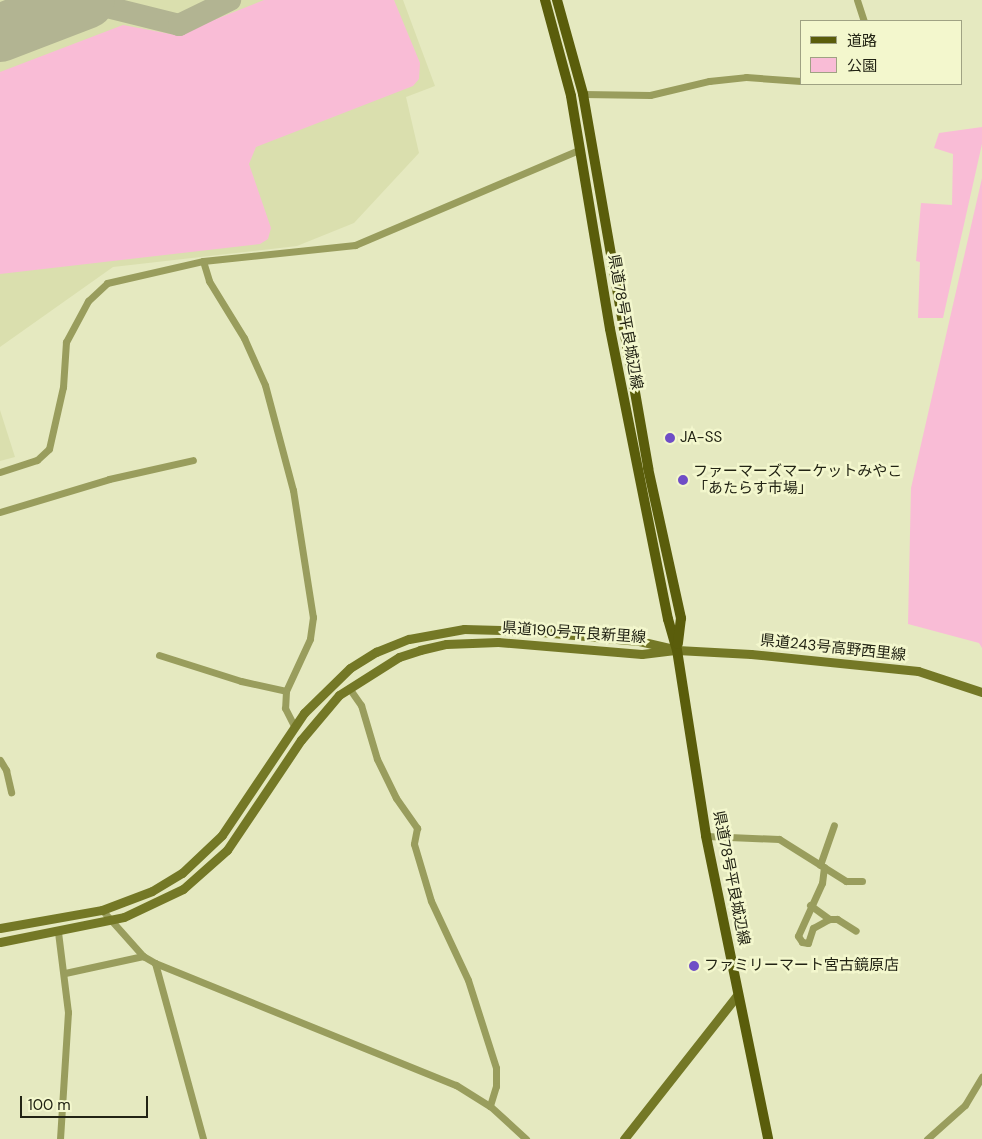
<!DOCTYPE html>
<html>
<head>
<meta charset="utf-8">
<style>
	body { margin:0 }
	#map { position:relative; width:982px; height:1139px; overflow:hidden; background:#e5e9c0; font-family:"DM Sans","Noto Sans JP",sans-serif }
	div>[style] { position:absolute }
	.built>* { inset:0; background:#dadfae }
	.green>* { inset:0; background:#f9bcd6 }
	.taxiway>* { height:22px; margin:-11px; padding:0 11px; transform-origin:11px; border-radius:11px; background:#b2b492 }
	.runway>* { height:58px; margin:-29px; padding:0 29px; transform-origin:29px; border-radius:29px; background:#b2b492 }
	.street>* { height:7px; margin:-3.5px; padding:0 3.5px; transform-origin:3.5px; border-radius:3.5px; background:#999d5d }
	.secondary>* { height:9px; margin:-4.5px; padding:0 4.5px; transform-origin:4.5px; border-radius:4.5px; background:#747826 }
	.primary>* { height:10px; margin:-5px; padding:0 5px; transform-origin:5px; border-radius:5px; background:#5a5d0b }
	.dots>* { width:14px; height:14px; translate:-50% -50%; box-sizing:border-box; border:2px solid #f3f7cd; border-radius:50% }
	span { translate:-50% -50%; white-space:nowrap; text-align:center; line-height:1.15; -webkit-text-stroke:5px #f3f7cd; paint-order:stroke }
	.street-label { font-size:15px; color:#222314 }
	.poi-label { font-size:15px; color:#222314 }
	.left { translate:0 -50%; text-align:left }
	.legend { position:absolute; left:800px; top:20px; width:162px; height:65px; box-sizing:border-box; background:#f3f7cd; border:1px solid #9fa283; margin:0; padding:6px 9px; list-style:none; font-size:15px; color:#222314 }
	.legend li { display:flex; align-items:center; gap:10px; height:25px }
	.legend b { width:25px; border:1px solid #9fa283 }
	.scale { position:absolute; left:20px; top:1096px; width:128px; height:22px; box-sizing:border-box; border:2px solid #222314; border-top:0; padding-left:6px; font-size:15px; line-height:18px; white-space:nowrap; color:#222314; -webkit-text-stroke:4px #f3f7cd; paint-order:stroke }
</style>
</head>
<body>
<div id="map">
	<div class="built">
		<i style="clip-path:polygon(0 0,403px 0,435px 86px,406px 97px,419px 153px,354px 223px,297px 246px,113px 267px,0 347px)"></i>
		<i style="clip-path:polygon(0 410px,15px 457px,0 461px)"></i>
	</div>
	<div class="green">
		<i style="clip-path:polygon(264px 0,394px 0,420px 63px,419px 79px,413px 86px,256px 147px,249px 164px,271px 228px,268px 239px,260px 244px,0 274px,0 72px,123px 25px,176px 35px)"></i>
		<i style="clip-path:polygon(982px 127px,982px 144px,943px 318px,918px 318px,920px 262px,916px 261px,921px 203px,952px 205px,953px 154px,934px 148px,939px 133px)"></i>
		<i style="clip-path:polygon(982px 178px,982px 648px,979px 643px,908px 624px,911px 488px)"></i>
	</div>
	<div class="taxiway">
		<i style="left:83px;top:1px;width:99px;rotate:14deg"></i>
		<i style="left:179px;top:25px;width:57px;rotate:-26.1deg"></i>
	</div>
	<div class="runway">
		<i style="left:0;top:33px;width:92px;rotate:-21deg"></i>
	</div>
	<div class="street">
		<i style="left:857px;top:0;width:22px;rotate:72deg"></i>
		<i style="left:583px;top:94px;width:67px;rotate:0.9deg"></i>
		<i style="left:650px;top:95px;width:61px;rotate:-13.3deg"></i>
		<i style="left:709px;top:81px;width:37px;rotate:-6deg"></i>
		<i style="left:746px;top:77px;width:55px;rotate:4.2deg"></i>
		<i style="left:203px;top:261px;width:21px;rotate:73deg"></i>
		<i style="left:209px;top:281px;width:67px;rotate:58.4deg"></i>
		<i style="left:244px;top:338px;width:51px;rotate:65.9deg"></i>
		<i style="left:265px;top:385px;width:109px;rotate:75.1deg"></i>
		<i style="left:293px;top:490px;width:129px;rotate:81.1deg"></i>
		<i style="left:313px;top:617px;width:22px;rotate:98deg"></i>
		<i style="left:310px;top:639px;width:57px;rotate:114.8deg"></i>
		<i style="left:286px;top:691px;width:17px;rotate:93deg"></i>
		<i style="left:285px;top:708px;width:20px;rotate:63deg"></i>
		<i style="left:0;top:472px;width:39px;rotate:-18deg"></i>
		<i style="left:37px;top:460px;width:16px;rotate:-43deg"></i>
		<i style="left:49px;top:449px;width:64px;rotate:-77.3deg"></i>
		<i style="left:63px;top:387px;width:45px;rotate:-86.2deg"></i>
		<i style="left:66px;top:342px;width:47px;rotate:-61.8deg"></i>
		<i style="left:88px;top:301px;width:26px;rotate:-43deg"></i>
		<i style="left:107px;top:283px;width:98px;rotate:-12.9deg"></i>
		<i style="left:203px;top:261px;width:153px;rotate:-6deg"></i>
		<i style="left:355px;top:245px;width:243px;rotate:-23deg"></i>
		<i style="left:0;top:512px;width:114px;rotate:-16.8deg"></i>
		<i style="left:109px;top:479px;width:86px;rotate:-12.7deg"></i>
		<i style="left:159px;top:655px;width:86px;rotate:17.6deg"></i>
		<i style="left:241px;top:681px;width:46px;rotate:12.5deg"></i>
		<i style="left:349px;top:688px;width:21px;rotate:55deg"></i>
		<i style="left:361px;top:705px;width:56px;rotate:73.5deg"></i>
		<i style="left:377px;top:759px;width:43px;rotate:64deg"></i>
		<i style="left:396px;top:798px;width:37px;rotate:55deg"></i>
		<i style="left:417px;top:828px;width:16px;rotate:101deg"></i>
		<i style="left:414px;top:844px;width:59px;rotate:73.4deg"></i>
		<i style="left:431px;top:901px;width:87px;rotate:64.9deg"></i>
		<i style="left:468px;top:980px;width:92px;rotate:72.3deg"></i>
		<i style="left:496px;top:1068px;width:18px;rotate:90deg"></i>
		<i style="left:496px;top:1086px;width:21px;rotate:107deg"></i>
		<i style="left:0;top:760px;width:12px;rotate:59deg"></i>
		<i style="left:6px;top:770px;width:23px;rotate:77deg"></i>
		<i style="left:706px;top:836px;width:73px;rotate:2.4deg"></i>
		<i style="left:779px;top:839px;width:79px;rotate:32.1deg"></i>
		<i style="left:846px;top:881px;width:16px"></i>
		<i style="left:820px;top:865px;width:42px;rotate:-70.7deg"></i>
		<i style="left:824px;top:867px;width:16px;rotate:97deg"></i>
		<i style="left:822px;top:883px;width:58px;rotate:114.4deg"></i>
		<i style="left:798px;top:936px;width:7px;rotate:56deg"></i>
		<i style="left:802px;top:942px;width:6px;rotate:9deg"></i>
		<i style="left:808px;top:943px;width:16px;rotate:-72deg"></i>
		<i style="left:813px;top:928px;width:18px;rotate:-29deg"></i>
		<i style="left:829px;top:919px;width:8px"></i>
		<i style="left:837px;top:919px;width:22px;rotate:32deg"></i>
		<i style="left:810px;top:905px;width:24px;rotate:36deg"></i>
		<i style="left:102px;top:910px;width:62px;rotate:48.3deg"></i>
		<i style="left:143px;top:956px;width:14px;rotate:30deg"></i>
		<i style="left:155px;top:963px;width:325px;rotate:22.1deg"></i>
		<i style="left:456px;top:1085px;width:40px;rotate:32deg"></i>
		<i style="left:490px;top:1106px;width:49px;rotate:42.5deg"></i>
		<i style="left:58px;top:932px;width:81px;rotate:82.9deg"></i>
		<i style="left:68px;top:1012px;width:127px;rotate:93.6deg"></i>
		<i style="left:155px;top:963px;width:182px;rotate:74.7deg"></i>
		<i style="left:65px;top:973px;width:80px;rotate:-12.3deg"></i>
		<i style="left:927px;top:1139px;width:51px;rotate:-41.8deg"></i>
		<i style="left:965px;top:1105px;width:33px;rotate:-59deg"></i>
	</div>
	<div class="secondary">
		<i style="left:0;top:928px;width:104px;rotate:-10deg"></i>
		<i style="left:102px;top:910px;width:53px;rotate:-20.8deg"></i>
		<i style="left:152px;top:891px;width:35px;rotate:-31deg"></i>
		<i style="left:182px;top:873px;width:55px;rotate:-43.5deg"></i>
		<i style="left:222px;top:835px;width:147px;rotate:-56.1deg"></i>
		<i style="left:304px;top:713px;width:64px;rotate:-44.4deg"></i>
		<i style="left:350px;top:668px;width:31px;rotate:-32deg"></i>
		<i style="left:376px;top:652px;width:35px;rotate:-22deg"></i>
		<i style="left:409px;top:639px;width:56px;rotate:-10.3deg"></i>
		<i style="left:464px;top:629px;width:67px;rotate:1.7deg"></i>
		<i style="left:531px;top:631px;width:108px;rotate:5.3deg"></i>
		<i style="left:639px;top:641px;width:32px;rotate:13deg"></i>
		<i style="left:0;top:942px;width:126px;rotate:-11.4deg"></i>
		<i style="left:124px;top:917px;width:65px;rotate:-25.4deg"></i>
		<i style="left:183px;top:889px;width:59px;rotate:-41.6deg"></i>
		<i style="left:227px;top:850px;width:133px;rotate:-56.1deg"></i>
		<i style="left:301px;top:740px;width:59px;rotate:-49.8deg"></i>
		<i style="left:339px;top:695px;width:71px;rotate:-32.3deg"></i>
		<i style="left:399px;top:657px;width:22px;rotate:-18deg"></i>
		<i style="left:420px;top:650px;width:27px;rotate:-13deg"></i>
		<i style="left:446px;top:644px;width:52px;rotate:-2.2deg"></i>
		<i style="left:498px;top:642px;width:144px;rotate:4.8deg"></i>
		<i style="left:642px;top:654px;width:35px;rotate:-7deg"></i>
		<i style="left:677px;top:650px;width:74px;rotate:3.1deg"></i>
		<i style="left:751px;top:654px;width:168px;rotate:5.8deg"></i>
		<i style="left:918px;top:671px;width:67px;rotate:18.2deg"></i>
		<i style="left:624px;top:1139px;width:184px;rotate:-51.8deg"></i>
	</div>
	<div class="primary">
		<i style="left:545px;top:0;width:99px;rotate:74.8deg"></i>
		<i style="left:571px;top:96px;width:236px;rotate:80.5deg"></i>
		<i style="left:610px;top:329px;width:296px;rotate:78.7deg"></i>
		<i style="left:668px;top:619px;width:32px;rotate:74deg"></i>
		<i style="left:677px;top:650px;width:188px;rotate:81.1deg"></i>
		<i style="left:706px;top:836px;width:309px;rotate:78.4deg"></i>
		<i style="left:557px;top:0;width:98px;rotate:74.5deg"></i>
		<i style="left:583px;top:94px;width:380px;rotate:80.1deg"></i>
		<i style="left:648px;top:468px;width:154px;rotate:77.6deg"></i>
		<i style="left:681px;top:618px;width:26px;rotate:97deg"></i>
	</div>
	<div class="dots">
		<i style="left:670px;top:438px;background:#6f4dc6"></i>
		<i style="left:683px;top:480px;background:#6f4dc6"></i>
		<i style="left:694px;top:966px;background:#6f4dc6"></i>
	</div>
	<div class="street-label">
		<span style="left:625px;top:322px;rotate:80deg">県道78号平良城辺線</span>
		<span style="left:574px;top:633px;rotate:4deg">県道190号平良新里線</span>
		<span style="left:833px;top:648px;rotate:6deg">県道243号高野西里線</span>
		<span style="left:731px;top:878px;rotate:79deg">県道78号平良城辺線</span>
	</div>
	<div class="poi-label">
		<span class="left" style="left:680px;top:438px">JA-SS</span>
		<span class="left" style="left:693px;top:480px">ファーマーズマーケットみやこ<br>「あたらす市場」</span>
		<span class="left" style="left:704px;top:966px">ファミリーマート宮古鏡原店</span>
	</div>
	<ul class="legend">
	<li><b style="height:6px;background:#5a5d0b"></b>道路</li>
	<li><b style="height:14px;background:#f9bcd6"></b>公園</li>
	</ul>
	<div class="scale">100 m</div>
</div>
</body>
</html>
